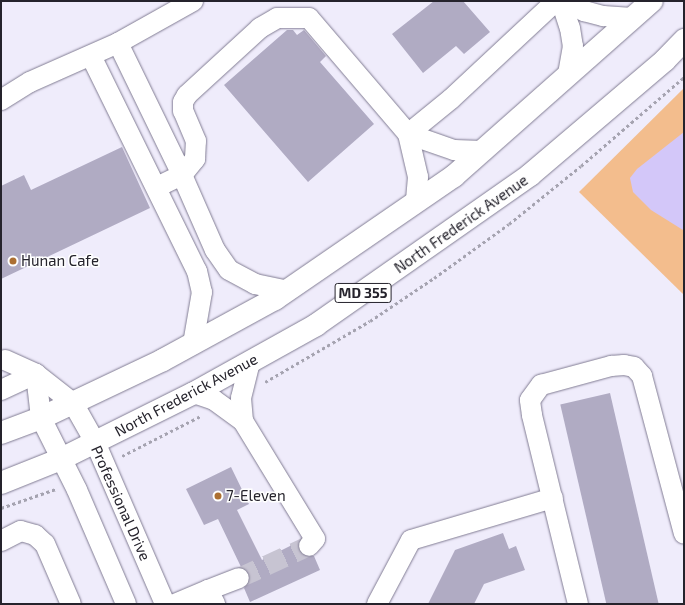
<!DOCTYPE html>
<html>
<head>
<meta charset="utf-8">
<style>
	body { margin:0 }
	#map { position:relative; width:685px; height:605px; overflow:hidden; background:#efecfb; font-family:"Exo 2",sans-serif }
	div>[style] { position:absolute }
	.green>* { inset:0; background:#f3bd8d }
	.water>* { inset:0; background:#d3c7f9 }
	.building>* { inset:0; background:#b0abc3; transform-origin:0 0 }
	.minor-tunnel>* { height:20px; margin-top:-10px; transform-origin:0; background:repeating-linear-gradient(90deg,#c7c4d2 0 20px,transparent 0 30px) }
	.path>* { height:2.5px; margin-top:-1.25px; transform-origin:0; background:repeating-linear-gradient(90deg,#a5a3b0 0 3px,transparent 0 6px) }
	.roads { filter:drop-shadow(0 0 1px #817c93) drop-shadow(0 0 1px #817c93) }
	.minor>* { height:20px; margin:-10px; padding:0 10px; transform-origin:10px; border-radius:10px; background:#fff }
	.major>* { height:22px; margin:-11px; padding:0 11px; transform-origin:11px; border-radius:11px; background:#fff }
	.dots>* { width:11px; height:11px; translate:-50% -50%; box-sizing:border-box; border:2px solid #fff; border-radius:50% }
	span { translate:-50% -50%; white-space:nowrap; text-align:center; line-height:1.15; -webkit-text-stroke:3px #fff; paint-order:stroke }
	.shield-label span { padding:1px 3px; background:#fff; border:1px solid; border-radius:3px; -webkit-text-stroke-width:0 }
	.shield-label { font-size:14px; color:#25232c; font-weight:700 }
	.street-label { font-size:15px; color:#25232c }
	.poi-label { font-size:15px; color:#25232c }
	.left { translate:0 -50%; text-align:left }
	.frame { position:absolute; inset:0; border:2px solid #25232c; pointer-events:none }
</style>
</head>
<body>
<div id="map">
	<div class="green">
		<i style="clip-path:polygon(684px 88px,684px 295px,579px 192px)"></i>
	</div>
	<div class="water">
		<i style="clip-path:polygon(684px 132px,684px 229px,683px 230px,651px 210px,633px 192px,630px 178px,637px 169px)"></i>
	</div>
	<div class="building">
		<i style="clip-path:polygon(434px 1px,463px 1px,490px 32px,464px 54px,456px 46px,423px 73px,392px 34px)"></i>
		<i style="clip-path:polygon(287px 30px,293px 30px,297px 35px,304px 30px,326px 56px,320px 62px,374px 124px,308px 182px,224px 85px)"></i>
		<i style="clip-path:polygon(122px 147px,150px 208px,1px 279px,1px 186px,24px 175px,31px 190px)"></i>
		<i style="left:610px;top:393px;width:217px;height:51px;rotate:77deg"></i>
		<i style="clip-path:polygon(231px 467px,249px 504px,237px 510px,262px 560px,298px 542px,298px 549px,301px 554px,314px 556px,320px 570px,250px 602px,244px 588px,250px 580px,250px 574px,241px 567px,218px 519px,204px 525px,186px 489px)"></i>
		<i style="clip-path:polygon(503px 533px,509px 549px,516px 546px,525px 570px,484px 584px,474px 604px,428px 604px,455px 550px)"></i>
	</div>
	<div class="minor-tunnel">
		<i style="left:239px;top:578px;width:77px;rotate:-24.6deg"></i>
	</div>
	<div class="path">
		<i style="left:265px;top:382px;width:121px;rotate:-30.2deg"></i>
		<i style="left:370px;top:321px;width:77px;rotate:-33.9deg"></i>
		<i style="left:434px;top:278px;width:92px;rotate:-35.8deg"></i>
		<i style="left:509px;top:224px;width:92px;rotate:-38.9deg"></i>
		<i style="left:581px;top:166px;width:136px;rotate:-40.8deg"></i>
		<i style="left:122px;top:456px;width:89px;rotate:-26.9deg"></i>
		<i style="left:1px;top:508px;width:58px;rotate:-19.1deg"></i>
	</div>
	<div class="roads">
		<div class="minor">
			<i style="left:561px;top:1px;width:28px;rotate:72deg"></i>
			<i style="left:570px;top:28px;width:18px;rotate:81deg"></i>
			<i style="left:573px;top:46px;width:29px;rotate:100deg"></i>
			<i style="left:566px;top:1px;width:21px;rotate:29deg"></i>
			<i style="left:584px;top:11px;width:20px;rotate:15deg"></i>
			<i style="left:603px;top:16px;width:29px;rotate:4deg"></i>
			<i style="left:118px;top:43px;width:147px;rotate:64.1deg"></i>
			<i style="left:182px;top:175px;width:82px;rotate:66.3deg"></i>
			<i style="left:215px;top:250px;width:24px;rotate:55deg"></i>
			<i style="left:229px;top:270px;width:30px;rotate:28deg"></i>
			<i style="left:255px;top:284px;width:33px;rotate:12deg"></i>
			<i style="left:91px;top:56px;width:240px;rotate:63.8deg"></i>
			<i style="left:197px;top:271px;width:22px;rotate:77deg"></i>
			<i style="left:202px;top:292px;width:53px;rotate:99.8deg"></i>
			<i style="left:1px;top:100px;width:34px;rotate:-32deg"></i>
			<i style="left:30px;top:82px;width:96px;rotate:-23.9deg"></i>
			<i style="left:118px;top:43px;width:86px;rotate:-29.2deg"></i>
			<i style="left:408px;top:134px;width:49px;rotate:19.2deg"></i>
			<i style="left:454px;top:150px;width:28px;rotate:2deg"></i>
			<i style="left:408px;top:134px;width:44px;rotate:76.9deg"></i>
			<i style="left:418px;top:177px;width:25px;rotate:95deg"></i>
			<i style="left:157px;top:187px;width:28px;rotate:-26deg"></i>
			<i style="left:182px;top:175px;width:21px;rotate:-51deg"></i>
			<i style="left:195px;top:159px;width:18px;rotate:-87deg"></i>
			<i style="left:196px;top:141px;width:33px;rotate:-113deg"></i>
			<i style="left:183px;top:111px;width:9px;rotate:-90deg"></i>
			<i style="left:183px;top:102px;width:8px;rotate:-60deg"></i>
			<i style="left:187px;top:95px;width:99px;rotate:-42.5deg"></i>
			<i style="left:260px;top:28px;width:20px;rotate:-30deg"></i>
			<i style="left:277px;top:18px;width:32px"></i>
			<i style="left:309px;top:18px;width:153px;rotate:49.5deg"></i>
			<i style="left:408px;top:134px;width:55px;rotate:-39.1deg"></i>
			<i style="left:451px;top:99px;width:144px;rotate:-43deg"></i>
			<i style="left:5px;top:360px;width:34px;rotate:24deg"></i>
			<i style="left:36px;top:374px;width:47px;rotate:38.1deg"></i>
			<i style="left:73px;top:403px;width:45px;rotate:60.6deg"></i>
			<i style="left:95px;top:442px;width:176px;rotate:66.6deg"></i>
			<i style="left:1px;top:390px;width:38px;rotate:-25deg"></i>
			<i style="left:36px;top:374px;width:44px;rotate:83.5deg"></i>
			<i style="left:41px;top:418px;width:80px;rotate:63.4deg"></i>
			<i style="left:77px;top:490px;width:124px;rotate:66.7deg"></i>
			<i style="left:194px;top:393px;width:21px;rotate:19deg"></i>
			<i style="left:214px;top:400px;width:36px;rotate:36deg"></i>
			<i style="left:243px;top:421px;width:138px;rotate:58.6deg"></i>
			<i style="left:315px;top:539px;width:9px;rotate:131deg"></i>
			<i style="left:243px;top:421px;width:23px;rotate:-95deg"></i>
			<i style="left:241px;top:398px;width:37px;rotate:-76deg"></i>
			<i style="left:1px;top:541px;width:22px;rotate:-27deg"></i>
			<i style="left:21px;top:531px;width:15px;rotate:16deg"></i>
			<i style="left:35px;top:535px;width:13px;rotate:42deg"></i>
			<i style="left:45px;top:544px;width:65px;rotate:66.6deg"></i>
			<i style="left:208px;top:590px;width:33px;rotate:-21deg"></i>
			<i style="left:175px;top:604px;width:36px;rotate:-23deg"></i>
			<i style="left:208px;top:590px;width:16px;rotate:63deg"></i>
			<i style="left:377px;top:604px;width:72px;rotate:-62deg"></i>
			<i style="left:411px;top:540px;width:148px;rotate:-16.5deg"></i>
			<i style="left:578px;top:604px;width:195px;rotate:-103.7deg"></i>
			<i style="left:532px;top:415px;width:15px;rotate:-98deg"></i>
			<i style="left:530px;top:400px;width:19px;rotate:-54deg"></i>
			<i style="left:541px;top:385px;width:73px;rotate:-15.2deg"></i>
			<i style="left:611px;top:366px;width:13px;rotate:-4deg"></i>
			<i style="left:624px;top:365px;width:10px;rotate:11deg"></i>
			<i style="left:634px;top:367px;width:12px;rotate:48deg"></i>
			<i style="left:642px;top:376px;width:163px;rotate:75.1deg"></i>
		</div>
		<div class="major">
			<i style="left:1px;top:433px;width:43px;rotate:-20.6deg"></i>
			<i style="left:41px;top:418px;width:135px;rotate:-25.4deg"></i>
			<i style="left:163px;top:360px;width:128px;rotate:-28.6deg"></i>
			<i style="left:275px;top:299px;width:217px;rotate:-34.5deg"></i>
			<i style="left:454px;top:176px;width:264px;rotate:-41.5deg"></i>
			<i style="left:1px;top:483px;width:65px;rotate:-21.8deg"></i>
			<i style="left:61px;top:459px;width:148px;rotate:-26.4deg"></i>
			<i style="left:194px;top:393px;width:140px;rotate:-29.1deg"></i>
			<i style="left:316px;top:325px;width:261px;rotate:-35deg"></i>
			<i style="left:530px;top:175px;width:177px;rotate:-40.4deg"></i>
			<i style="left:665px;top:60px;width:28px;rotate:-46deg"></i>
		</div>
	</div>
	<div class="dots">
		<i style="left:13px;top:261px;background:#ac6f32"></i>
		<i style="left:218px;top:496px;background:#ac6f32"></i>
	</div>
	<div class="shield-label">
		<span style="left:363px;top:293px">MD 355</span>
	</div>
	<div class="street-label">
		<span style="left:461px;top:224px;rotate:-35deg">North Frederick Avenue</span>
		<span style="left:186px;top:395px;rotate:-28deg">North Frederick Avenue</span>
		<span style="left:121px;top:503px;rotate:66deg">Professional Drive</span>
	</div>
	<div class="poi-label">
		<span class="left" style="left:21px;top:261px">Hunan Cafe</span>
		<span class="left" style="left:226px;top:496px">7-Eleven</span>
	</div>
	<div class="frame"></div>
</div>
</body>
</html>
